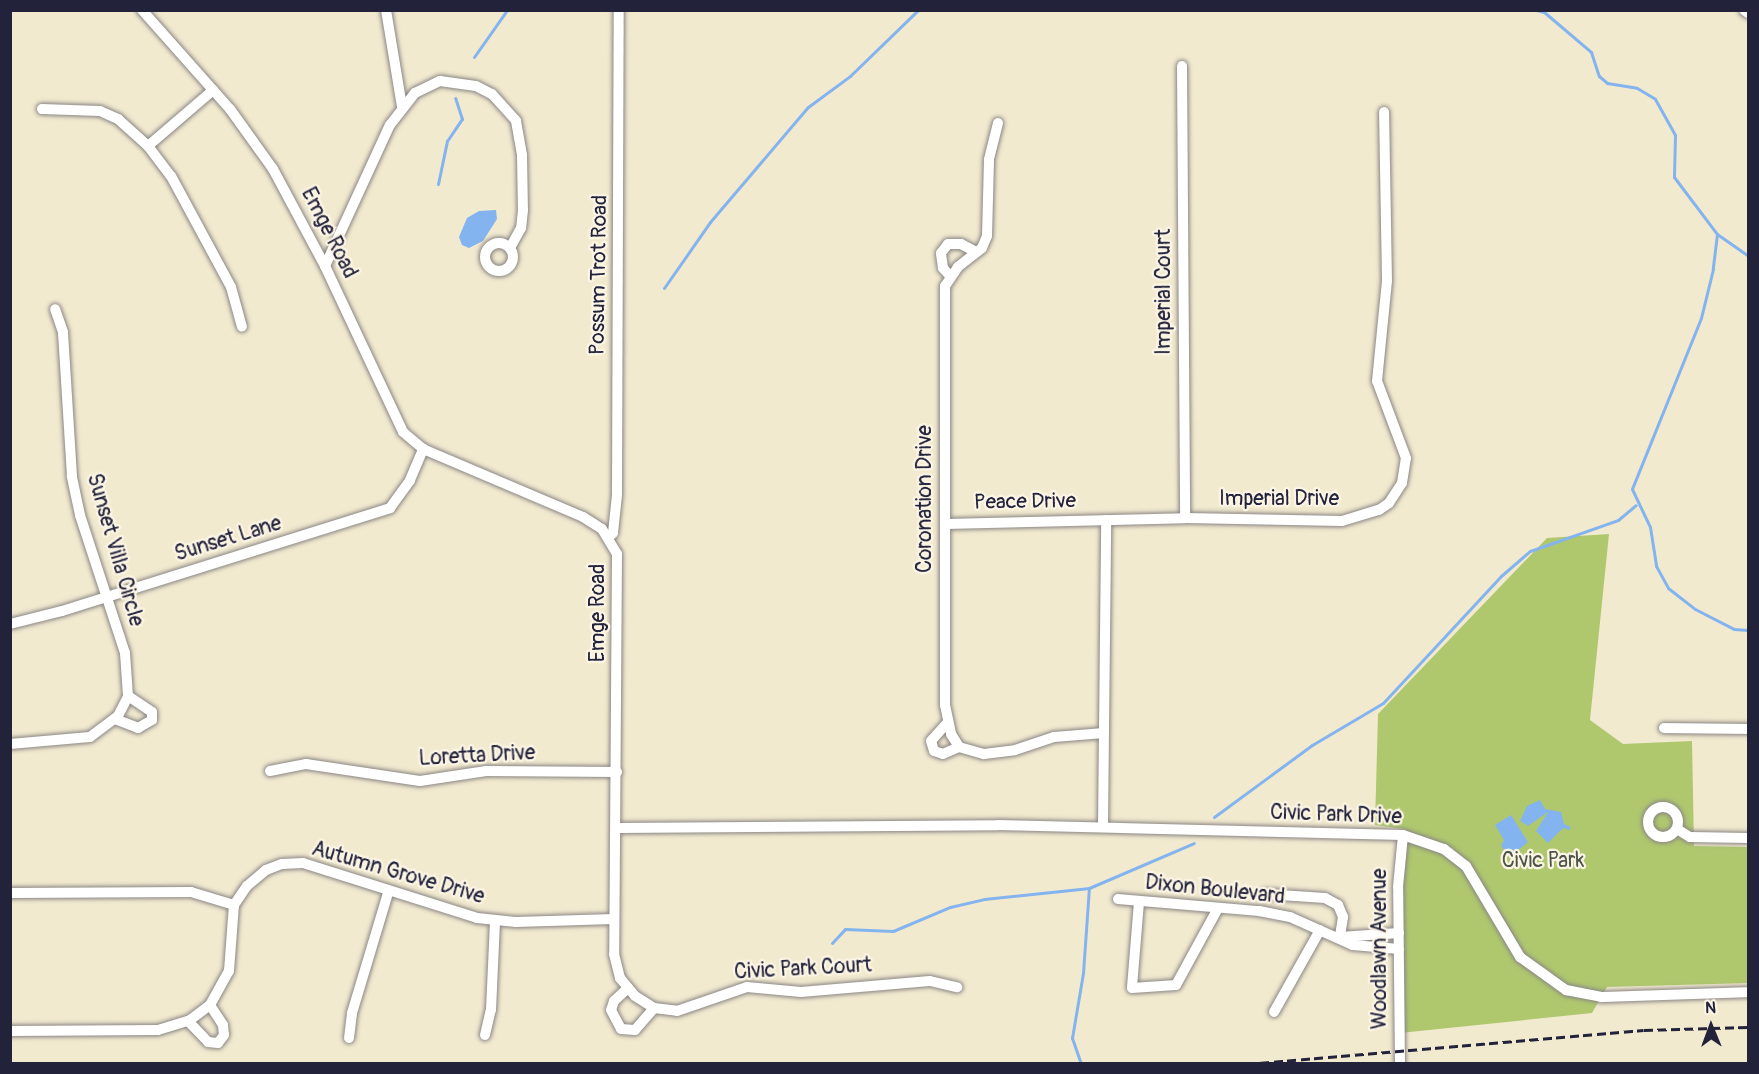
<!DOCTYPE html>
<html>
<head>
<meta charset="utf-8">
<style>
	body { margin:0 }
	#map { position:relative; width:1759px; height:1074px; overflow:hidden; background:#f2eacf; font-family:Pangolin,sans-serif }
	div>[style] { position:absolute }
	.green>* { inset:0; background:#afc86e }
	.water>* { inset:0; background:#84b4ef }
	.stream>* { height:3px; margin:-1.5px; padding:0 1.5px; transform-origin:1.5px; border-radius:1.5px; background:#84b4ef }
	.roads { filter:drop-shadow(0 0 2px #8a8685) drop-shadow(0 0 2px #8a8685) }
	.minor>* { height:10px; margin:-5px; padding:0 5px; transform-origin:5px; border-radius:5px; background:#fff }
	.minor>.ring { margin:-5px; padding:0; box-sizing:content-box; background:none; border:10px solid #fff; border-radius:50% }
	.rail>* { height:3px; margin-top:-1.5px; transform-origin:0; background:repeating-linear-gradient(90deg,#22223b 0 9px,transparent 0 13.5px) }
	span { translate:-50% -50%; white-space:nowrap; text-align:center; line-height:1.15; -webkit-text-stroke:4.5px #fcf5e5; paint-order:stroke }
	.street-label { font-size:21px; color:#22223b }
	.park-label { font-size:21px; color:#4c544a }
	.frame { position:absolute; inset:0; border:12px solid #22223b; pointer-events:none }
	.north { position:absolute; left:1681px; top:996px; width:60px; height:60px; -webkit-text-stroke:4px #fcf5e5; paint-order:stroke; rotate:359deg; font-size:16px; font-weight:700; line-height:24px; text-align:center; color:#22223b }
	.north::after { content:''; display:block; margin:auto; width:21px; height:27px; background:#22223b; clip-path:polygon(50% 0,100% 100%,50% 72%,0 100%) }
</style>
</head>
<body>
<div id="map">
	<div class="green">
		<i style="clip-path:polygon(1609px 534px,1590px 720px,1623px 744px,1692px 741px,1694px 846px,1748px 847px,1748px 983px,1607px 987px,1592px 1013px,1400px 1033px,1399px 859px,1404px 829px,1375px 825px,1378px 714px,1547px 538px)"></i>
	</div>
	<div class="water">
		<i style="clip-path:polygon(496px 210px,497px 219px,483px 241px,469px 248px,462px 245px,459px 237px,467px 218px,479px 211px)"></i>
		<i style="clip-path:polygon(1540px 800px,1545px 809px,1561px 812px,1564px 824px,1571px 827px,1569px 830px,1563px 828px,1548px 843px,1536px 831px,1548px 812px,1528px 826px,1520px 821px,1527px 806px)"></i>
		<i style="clip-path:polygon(1511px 815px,1528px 842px,1510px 857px,1501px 846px,1504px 840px,1495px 825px)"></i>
	</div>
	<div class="stream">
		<i style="left:1536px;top:10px;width:8px;rotate:14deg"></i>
		<i style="left:1544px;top:12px;width:62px;rotate:40.4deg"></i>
		<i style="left:1591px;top:52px;width:25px;rotate:72deg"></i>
		<i style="left:1599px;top:76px;width:11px;rotate:41deg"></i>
		<i style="left:1607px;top:83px;width:30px;rotate:9deg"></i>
		<i style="left:1637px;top:88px;width:21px;rotate:31deg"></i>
		<i style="left:1655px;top:99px;width:41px;rotate:60.9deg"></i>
		<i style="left:1675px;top:135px;width:42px;rotate:91.4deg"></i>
		<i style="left:1674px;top:177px;width:71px;rotate:53deg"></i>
		<i style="left:1717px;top:234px;width:38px;rotate:35deg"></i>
		<i style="left:474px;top:57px;width:57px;rotate:-54.9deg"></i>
		<i style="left:438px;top:184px;width:44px;rotate:-78.2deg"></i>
		<i style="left:447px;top:141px;width:27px;rotate:-56deg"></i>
		<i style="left:462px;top:119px;width:22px;rotate:-108deg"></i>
		<i style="left:1717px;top:234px;width:35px;rotate:97deg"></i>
		<i style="left:1713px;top:269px;width:50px;rotate:103.8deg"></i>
		<i style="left:1701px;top:318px;width:184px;rotate:112deg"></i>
		<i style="left:1632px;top:489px;width:42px;rotate:64.7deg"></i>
		<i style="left:1650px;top:527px;width:39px;rotate:81deg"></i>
		<i style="left:1656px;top:566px;width:25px;rotate:61deg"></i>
		<i style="left:1668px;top:588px;width:34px;rotate:38deg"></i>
		<i style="left:1695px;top:609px;width:44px;rotate:27.1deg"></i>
		<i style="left:1734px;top:629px;width:14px;rotate:4deg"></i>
		<i style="left:664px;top:288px;width:80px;rotate:-55.1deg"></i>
		<i style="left:710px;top:222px;width:151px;rotate:-49.6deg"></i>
		<i style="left:808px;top:107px;width:52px;rotate:-36.4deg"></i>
		<i style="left:850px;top:76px;width:95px;rotate:-44.1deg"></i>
		<i style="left:1214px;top:817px;width:122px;rotate:-36.3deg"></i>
		<i style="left:1312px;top:745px;width:82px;rotate:-30.6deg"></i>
		<i style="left:1383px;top:703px;width:173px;rotate:-47.1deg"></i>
		<i style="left:1501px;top:576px;width:38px;rotate:-41deg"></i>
		<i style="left:1530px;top:551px;width:93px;rotate:-19.4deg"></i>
		<i style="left:1618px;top:520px;width:23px;rotate:-40deg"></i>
		<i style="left:832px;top:943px;width:19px;rotate:-47deg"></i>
		<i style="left:845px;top:929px;width:48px;rotate:2.4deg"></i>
		<i style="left:893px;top:931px;width:62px;rotate:-22.8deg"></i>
		<i style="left:950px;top:907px;width:35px;rotate:-13deg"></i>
		<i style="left:984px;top:899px;width:106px;rotate:-6deg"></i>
		<i style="left:1089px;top:888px;width:114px;rotate:-23.2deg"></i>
		<i style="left:1081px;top:1064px;width:28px;rotate:-109deg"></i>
		<i style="left:1072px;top:1038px;width:66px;rotate:-80.4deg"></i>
		<i style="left:1083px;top:973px;width:85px;rotate:-86deg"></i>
	</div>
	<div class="roads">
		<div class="minor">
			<i style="left:142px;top:10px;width:132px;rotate:48.4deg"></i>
			<i style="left:230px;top:109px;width:74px;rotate:54.4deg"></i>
			<i style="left:273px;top:169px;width:110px;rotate:61.8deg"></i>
			<i style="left:325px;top:266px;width:183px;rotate:64.8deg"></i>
			<i style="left:403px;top:432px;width:26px;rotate:40deg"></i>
			<i style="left:423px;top:449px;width:174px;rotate:23deg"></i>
			<i style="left:583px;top:517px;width:22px;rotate:32deg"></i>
			<i style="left:602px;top:529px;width:29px;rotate:59deg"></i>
			<i style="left:617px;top:554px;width:400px;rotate:90.4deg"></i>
			<i style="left:614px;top:954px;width:25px;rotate:76deg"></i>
			<i style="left:620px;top:978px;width:23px;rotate:50deg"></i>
			<i style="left:635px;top:996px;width:22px;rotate:32deg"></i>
			<i style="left:654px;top:1008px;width:23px;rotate:7deg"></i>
			<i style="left:677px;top:1011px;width:74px;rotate:-18.9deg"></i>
			<i style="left:747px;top:987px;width:54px;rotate:5.3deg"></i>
			<i style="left:801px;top:992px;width:129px;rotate:-4.9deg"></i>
			<i style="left:930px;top:981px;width:28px;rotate:13deg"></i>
			<i style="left:386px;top:10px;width:98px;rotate:80.6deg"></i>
			<i style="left:1744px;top:10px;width:5px;rotate:37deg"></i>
			<i style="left:1182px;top:66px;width:452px;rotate:89.6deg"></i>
			<i style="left:42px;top:109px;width:58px;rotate:2deg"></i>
			<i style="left:100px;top:111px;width:20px;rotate:24deg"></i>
			<i style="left:118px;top:119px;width:40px;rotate:42deg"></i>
			<i style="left:148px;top:146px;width:38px;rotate:53deg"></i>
			<i style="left:171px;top:176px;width:126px;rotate:61.6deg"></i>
			<i style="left:231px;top:287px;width:41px;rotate:74.6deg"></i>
			<i style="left:998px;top:123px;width:38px;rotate:104deg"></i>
			<i style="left:989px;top:160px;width:76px;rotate:91.5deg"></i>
			<i style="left:987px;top:236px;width:13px;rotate:113deg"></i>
			<i style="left:982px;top:248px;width:31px;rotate:142deg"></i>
			<i style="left:958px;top:267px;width:23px;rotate:124deg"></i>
			<i style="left:945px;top:286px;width:419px;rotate:90deg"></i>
			<i style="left:945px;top:705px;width:30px;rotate:78deg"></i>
			<i style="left:951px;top:734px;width:15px;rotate:58deg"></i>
			<i style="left:959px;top:747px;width:26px;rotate:16deg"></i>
			<i style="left:984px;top:754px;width:31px;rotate:-7deg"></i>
			<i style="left:1015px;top:750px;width:41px;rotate:-18.4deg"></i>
			<i style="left:1054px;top:737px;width:50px;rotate:-4.6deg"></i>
			<i style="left:148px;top:146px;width:86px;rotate:-40.7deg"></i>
			<i class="ring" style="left:485px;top:243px;width:18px;height:18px"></i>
			<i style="left:325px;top:266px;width:155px;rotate:-65.3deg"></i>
			<i style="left:390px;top:125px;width:41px;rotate:-52deg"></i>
			<i style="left:415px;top:93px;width:28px;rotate:-26deg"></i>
			<i style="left:440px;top:81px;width:36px;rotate:8deg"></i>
			<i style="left:476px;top:86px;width:18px;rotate:27deg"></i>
			<i style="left:492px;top:94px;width:36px;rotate:48deg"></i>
			<i style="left:516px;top:121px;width:35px;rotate:80deg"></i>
			<i style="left:522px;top:155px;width:55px;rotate:89deg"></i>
			<i style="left:523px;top:210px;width:18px;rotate:96deg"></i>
			<i style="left:521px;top:228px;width:23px;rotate:119deg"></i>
			<i style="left:950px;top:276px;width:11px;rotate:-131deg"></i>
			<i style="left:943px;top:268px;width:15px;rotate:-98deg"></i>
			<i style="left:941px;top:253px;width:11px;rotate:-52deg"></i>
			<i style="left:948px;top:244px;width:13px"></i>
			<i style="left:961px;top:244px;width:17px;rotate:28deg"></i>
			<i style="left:946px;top:524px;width:239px;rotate:-1.4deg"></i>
			<i style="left:1185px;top:518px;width:157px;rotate:1.1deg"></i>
			<i style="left:1342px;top:521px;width:39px;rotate:-17deg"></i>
			<i style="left:1379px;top:510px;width:12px;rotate:-35deg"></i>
			<i style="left:1389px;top:503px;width:24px;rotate:-57deg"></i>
			<i style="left:1402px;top:483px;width:25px;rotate:-81deg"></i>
			<i style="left:1406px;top:458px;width:82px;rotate:-110.6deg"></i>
			<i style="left:1377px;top:381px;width:100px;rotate:-84.3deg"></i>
			<i style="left:1387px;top:281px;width:169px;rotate:-91deg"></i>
			<i style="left:608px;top:538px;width:7px;rotate:-45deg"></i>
			<i style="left:613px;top:533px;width:39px;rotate:-84deg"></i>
			<i style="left:617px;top:494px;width:484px;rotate:-89.8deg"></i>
			<i style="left:10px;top:624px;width:54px;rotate:-14deg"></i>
			<i style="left:62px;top:611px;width:344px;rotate:-17.4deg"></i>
			<i style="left:390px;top:508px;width:34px;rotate:-54deg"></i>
			<i style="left:410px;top:480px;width:34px;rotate:-67deg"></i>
			<i style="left:115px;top:719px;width:25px;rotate:21deg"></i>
			<i style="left:138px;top:728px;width:16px;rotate:-30deg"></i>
			<i style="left:152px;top:720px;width:8px;rotate:-90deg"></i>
			<i style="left:152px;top:712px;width:29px;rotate:-146deg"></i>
			<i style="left:948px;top:722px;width:25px;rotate:132deg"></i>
			<i style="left:931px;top:741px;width:10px;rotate:73deg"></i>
			<i style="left:934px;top:751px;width:9px;rotate:18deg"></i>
			<i style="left:943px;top:754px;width:17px;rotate:-24deg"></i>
			<i style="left:1664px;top:728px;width:84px;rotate:0.7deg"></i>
			<i style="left:10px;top:744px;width:80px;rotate:-5deg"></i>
			<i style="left:90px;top:737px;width:35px;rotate:-37deg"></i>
			<i style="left:118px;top:716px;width:22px;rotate:-63deg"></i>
			<i style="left:128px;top:696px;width:43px;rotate:-94deg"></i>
			<i style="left:125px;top:653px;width:145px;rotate:-108.1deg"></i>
			<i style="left:80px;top:515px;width:40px;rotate:-102deg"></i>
			<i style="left:72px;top:476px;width:144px;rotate:-93.6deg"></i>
			<i style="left:63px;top:332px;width:24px;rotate:-109deg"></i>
			<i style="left:270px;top:771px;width:37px;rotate:-11deg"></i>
			<i style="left:306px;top:764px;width:115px;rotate:8.5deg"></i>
			<i style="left:420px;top:781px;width:67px;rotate:-8.6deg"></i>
			<i style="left:486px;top:771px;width:131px;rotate:0.4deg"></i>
			<i class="ring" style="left:1648px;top:807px;width:20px;height:20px"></i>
			<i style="left:1103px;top:827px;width:307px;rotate:-89.4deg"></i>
			<i style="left:616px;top:828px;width:382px;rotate:-0.4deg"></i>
			<i style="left:998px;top:825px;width:405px;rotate:1.4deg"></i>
			<i style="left:1403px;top:835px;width:43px;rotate:18.9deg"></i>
			<i style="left:1444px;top:849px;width:28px;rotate:38deg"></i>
			<i style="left:1466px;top:866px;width:106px;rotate:59.3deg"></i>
			<i style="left:1520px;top:957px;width:57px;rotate:35.7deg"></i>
			<i style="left:1566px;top:990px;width:36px;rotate:11deg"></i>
			<i style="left:1601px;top:997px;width:147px;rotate:-1.9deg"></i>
			<i style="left:1677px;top:829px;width:15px;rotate:32deg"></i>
			<i style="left:1690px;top:837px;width:58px;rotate:1deg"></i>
			<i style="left:10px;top:893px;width:181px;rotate:-0.3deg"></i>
			<i style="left:191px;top:892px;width:45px;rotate:16.8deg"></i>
			<i style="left:234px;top:905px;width:23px;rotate:-56deg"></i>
			<i style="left:247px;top:886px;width:25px;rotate:-40deg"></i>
			<i style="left:266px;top:870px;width:17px;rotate:-21deg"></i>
			<i style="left:282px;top:864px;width:21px;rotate:-3deg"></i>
			<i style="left:303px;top:863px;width:182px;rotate:17.5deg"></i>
			<i style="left:477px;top:918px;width:39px;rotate:6deg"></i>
			<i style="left:516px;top:922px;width:98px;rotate:-1.8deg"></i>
			<i style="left:1265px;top:894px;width:60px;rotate:3.8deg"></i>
			<i style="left:1325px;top:898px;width:15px;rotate:28deg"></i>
			<i style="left:1338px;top:905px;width:13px;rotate:67deg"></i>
			<i style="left:1343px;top:917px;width:20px;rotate:99deg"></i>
			<i style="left:1118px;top:899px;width:142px;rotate:4.9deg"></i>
			<i style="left:1259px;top:911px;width:32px;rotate:11deg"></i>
			<i style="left:1290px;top:917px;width:69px;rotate:24deg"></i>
			<i style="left:1353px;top:945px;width:46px;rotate:5deg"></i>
			<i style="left:1139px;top:902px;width:86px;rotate:94.7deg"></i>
			<i style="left:1132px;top:988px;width:44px;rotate:-3.9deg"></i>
			<i style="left:1176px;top:985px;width:85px;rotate:-61.3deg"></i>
			<i style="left:1340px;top:937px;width:59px;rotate:-3.9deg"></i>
			<i style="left:628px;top:988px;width:19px;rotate:137deg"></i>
			<i style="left:614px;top:1001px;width:9px;rotate:108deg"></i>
			<i style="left:611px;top:1010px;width:21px;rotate:62deg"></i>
			<i style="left:621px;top:1029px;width:14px;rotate:4deg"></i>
			<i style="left:635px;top:1030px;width:29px;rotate:-49deg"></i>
			<i style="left:1274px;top:1012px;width:94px;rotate:-60.7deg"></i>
			<i style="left:188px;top:1021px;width:29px;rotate:46deg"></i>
			<i style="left:208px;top:1042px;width:10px;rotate:6deg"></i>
			<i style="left:218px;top:1043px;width:10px;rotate:-53deg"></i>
			<i style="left:224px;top:1035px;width:10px;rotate:-96deg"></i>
			<i style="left:223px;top:1025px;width:24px;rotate:-123deg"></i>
			<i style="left:10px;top:1031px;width:148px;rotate:-0.4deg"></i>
			<i style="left:158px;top:1030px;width:34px;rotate:-17deg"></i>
			<i style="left:190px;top:1020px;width:25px;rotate:-37deg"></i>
			<i style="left:210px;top:1005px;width:39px;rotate:-61deg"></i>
			<i style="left:229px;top:971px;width:66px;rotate:-85.7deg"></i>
			<i style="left:485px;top:1035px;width:26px;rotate:-77deg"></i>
			<i style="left:491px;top:1010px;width:89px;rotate:-87.4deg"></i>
			<i style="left:349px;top:1038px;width:25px;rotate:-83deg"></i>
			<i style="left:352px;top:1013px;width:128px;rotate:-73.3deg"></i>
			<i style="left:1400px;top:1064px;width:177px;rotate:-90.6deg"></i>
			<i style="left:1398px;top:887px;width:52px;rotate:-84.5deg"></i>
		</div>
	</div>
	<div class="rail">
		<i style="left:1247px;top:1064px;width:398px;rotate:-4.9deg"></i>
		<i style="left:1644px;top:1030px;width:104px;rotate:-1.7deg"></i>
	</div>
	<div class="street-label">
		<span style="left:329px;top:233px;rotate:63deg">Emge Road</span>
		<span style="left:599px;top:275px;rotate:-89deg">Possum Trot Road</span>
		<span style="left:1164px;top:292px;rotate:-90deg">Imperial Court</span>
		<span style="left:925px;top:499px;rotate:-90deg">Coronation Drive</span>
		<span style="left:1279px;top:499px">Imperial Drive</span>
		<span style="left:1025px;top:502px;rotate:-1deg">Peace Drive</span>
		<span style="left:228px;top:539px;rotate:-17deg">Sunset Lane</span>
		<span style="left:115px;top:550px;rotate:74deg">Sunset Villa Circle</span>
		<span style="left:598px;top:613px;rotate:-90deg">Emge Road</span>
		<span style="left:477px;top:756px;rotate:-3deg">Loretta Drive</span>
		<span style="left:1336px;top:815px;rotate:2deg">Civic Park Drive</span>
		<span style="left:398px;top:873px;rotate:16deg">Autumn Grove Drive</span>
		<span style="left:1215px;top:890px;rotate:6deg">Dixon Boulevard</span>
		<span style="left:1380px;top:949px;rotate:-90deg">Woodlawn Avenue</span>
		<span style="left:803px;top:969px;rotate:-3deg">Civic Park Court</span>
	</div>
	<div class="park-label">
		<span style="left:1543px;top:861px">Civic Park</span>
	</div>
	<div class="frame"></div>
	<div class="north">N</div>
</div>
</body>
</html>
